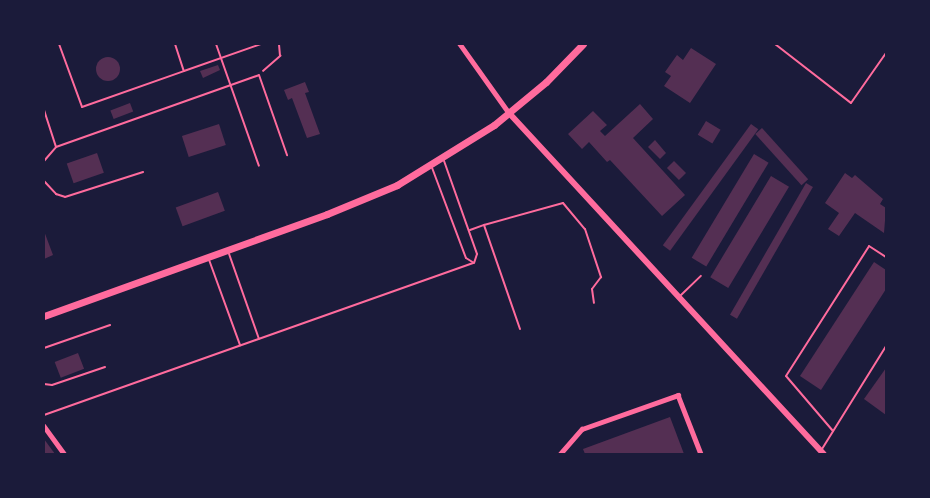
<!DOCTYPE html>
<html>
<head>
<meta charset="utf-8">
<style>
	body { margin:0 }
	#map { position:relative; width:930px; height:498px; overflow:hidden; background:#1b1b3a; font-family:"Space Grotesk",sans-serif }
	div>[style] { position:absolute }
	.building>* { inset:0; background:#542f53; transform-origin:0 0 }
	.round { border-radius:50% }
	.path>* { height:1.5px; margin:-0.75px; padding:0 0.75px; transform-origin:0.75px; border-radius:0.75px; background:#ff6b9d }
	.service>* { height:2px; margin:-1px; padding:0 1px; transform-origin:1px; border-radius:1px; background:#ff6b9d }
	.minor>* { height:4.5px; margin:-2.25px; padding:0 2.25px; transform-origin:2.25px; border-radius:2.25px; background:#ff6b9d }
	.tertiary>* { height:6px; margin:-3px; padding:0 3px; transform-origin:3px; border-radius:3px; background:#ff6b9d }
	.secondary>* { height:7px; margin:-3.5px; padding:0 3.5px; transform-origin:3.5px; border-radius:3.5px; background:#ff6b9d }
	span { translate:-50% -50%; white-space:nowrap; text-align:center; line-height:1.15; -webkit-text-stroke:4.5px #1b1b3a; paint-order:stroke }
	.frame { position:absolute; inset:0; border:45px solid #1b1b3a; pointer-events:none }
</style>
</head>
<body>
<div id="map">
	<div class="building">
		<i style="clip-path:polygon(691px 48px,716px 64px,690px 103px,664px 86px,671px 76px,665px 72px,677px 55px,683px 60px)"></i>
		<i class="round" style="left:96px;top:57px;width:24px;height:24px"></i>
		<i style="clip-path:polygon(218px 65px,220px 70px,203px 78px,200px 71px)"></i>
		<i style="clip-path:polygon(305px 82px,309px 92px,305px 93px,320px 134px,307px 138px,292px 98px,288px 100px,284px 90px)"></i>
		<i style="left:130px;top:103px;width:9px;height:21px;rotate:69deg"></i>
		<i style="clip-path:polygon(640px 104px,653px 119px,633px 138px,685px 195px,662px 216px,610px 160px,607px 162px,589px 142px,582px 149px,568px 134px,593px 111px,607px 125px,600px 131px,605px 136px)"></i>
		<i style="left:706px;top:121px;width:17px;height:16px;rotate:31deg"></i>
		<i style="left:219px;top:124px;width:22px;height:39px;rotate:72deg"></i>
		<i style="left:751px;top:124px;width:9px;height:150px;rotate:36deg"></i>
		<i style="left:762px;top:128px;width:69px;height:9px;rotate:48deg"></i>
		<i style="clip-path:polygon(655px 140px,666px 153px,660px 159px,648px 147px)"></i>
		<i style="left:97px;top:153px;width:21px;height:32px;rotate:71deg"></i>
		<i style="left:754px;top:154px;width:17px;height:121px;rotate:31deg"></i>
		<i style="left:674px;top:161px;width:17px;height:10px;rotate:45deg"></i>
		<i style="clip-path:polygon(845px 173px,852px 178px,855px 175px,883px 199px,880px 204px,886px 208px,884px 233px,855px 213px,839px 236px,828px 229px,839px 213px,825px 203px)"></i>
		<i style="left:771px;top:176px;width:21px;height:118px;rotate:31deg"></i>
		<i style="left:806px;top:183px;width:8px;height:152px;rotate:30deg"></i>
		<i style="left:218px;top:192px;width:20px;height:45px;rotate:70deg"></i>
		<i style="clip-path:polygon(44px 231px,53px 255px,44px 259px)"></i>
		<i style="clip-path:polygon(874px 262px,886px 270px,886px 289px,821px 390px,800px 376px)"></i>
		<i style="left:78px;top:353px;width:17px;height:25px;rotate:69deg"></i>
		<i style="clip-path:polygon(886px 368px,886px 415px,864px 399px)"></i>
		<i style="clip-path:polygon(670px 417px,684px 454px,585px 454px,583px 449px)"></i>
		<i style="clip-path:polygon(44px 439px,55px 454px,44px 454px)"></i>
	</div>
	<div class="path">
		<i style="left:263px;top:71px;width:23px;rotate:-41deg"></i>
		<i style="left:280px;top:56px;width:12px;rotate:-95deg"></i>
	</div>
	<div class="service">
		<i style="left:59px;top:44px;width:67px;rotate:69.9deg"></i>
		<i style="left:82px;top:107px;width:108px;rotate:-19.4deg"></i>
		<i style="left:175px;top:44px;width:28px;rotate:72deg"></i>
		<i style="left:184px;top:71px;width:82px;rotate:-19.3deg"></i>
		<i style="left:216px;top:44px;width:129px;rotate:70.6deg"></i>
		<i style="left:775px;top:44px;width:96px;rotate:37.8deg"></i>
		<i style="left:851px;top:103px;width:61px;rotate:-55deg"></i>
		<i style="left:44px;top:110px;width:39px;rotate:72deg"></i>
		<i style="left:443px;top:158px;width:102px;rotate:70.5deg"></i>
		<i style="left:477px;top:254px;width:9px;rotate:108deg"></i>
		<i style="left:44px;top:161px;width:18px;rotate:-49deg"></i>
		<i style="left:56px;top:147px;width:215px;rotate:-19.5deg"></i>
		<i style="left:259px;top:75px;width:85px;rotate:70.7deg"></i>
		<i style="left:431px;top:165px;width:99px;rotate:69.4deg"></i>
		<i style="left:466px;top:258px;width:9px;rotate:32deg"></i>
		<i style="left:44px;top:181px;width:18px;rotate:47deg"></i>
		<i style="left:56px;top:194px;width:9px;rotate:18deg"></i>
		<i style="left:65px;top:197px;width:82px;rotate:-17.8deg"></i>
		<i style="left:470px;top:230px;width:15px;rotate:-20deg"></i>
		<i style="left:228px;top:251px;width:93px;rotate:70.6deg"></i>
		<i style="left:208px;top:257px;width:94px;rotate:70deg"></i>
		<i style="left:680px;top:296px;width:29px;rotate:-44deg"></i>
		<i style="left:520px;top:329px;width:110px;rotate:-109.1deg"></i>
		<i style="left:484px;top:225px;width:82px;rotate:-15.6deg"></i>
		<i style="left:563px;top:203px;width:34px;rotate:50deg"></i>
		<i style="left:585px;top:229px;width:51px;rotate:71.6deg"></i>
		<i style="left:601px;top:277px;width:15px;rotate:127deg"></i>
		<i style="left:592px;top:289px;width:14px;rotate:82deg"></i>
		<i style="left:44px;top:348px;width:70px;rotate:-19.2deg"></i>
		<i style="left:44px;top:384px;width:8px;rotate:7deg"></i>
		<i style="left:52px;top:385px;width:56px;rotate:-18.8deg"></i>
		<i style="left:44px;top:415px;width:456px;rotate:-19.5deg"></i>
		<i style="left:833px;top:431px;width:72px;rotate:-130.5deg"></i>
		<i style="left:786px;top:376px;width:154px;rotate:-57.4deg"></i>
		<i style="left:869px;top:246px;width:20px;rotate:33deg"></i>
		<i style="left:822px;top:449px;width:121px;rotate:-58.1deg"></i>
	</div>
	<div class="minor">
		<i style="left:460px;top:44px;width:85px;rotate:54.6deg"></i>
		<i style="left:44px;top:426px;width:34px;rotate:54deg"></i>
		<i style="left:560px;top:454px;width:33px;rotate:-49deg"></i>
		<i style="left:582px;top:429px;width:102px;rotate:-19.5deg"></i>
		<i style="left:678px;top:395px;width:63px;rotate:68.7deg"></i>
	</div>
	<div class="tertiary">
		<i style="left:509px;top:113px;width:464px;rotate:47.3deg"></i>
	</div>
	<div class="secondary">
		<i style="left:44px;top:316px;width:301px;rotate:-19.8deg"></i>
		<i style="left:327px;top:214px;width:76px;rotate:-22.5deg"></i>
		<i style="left:397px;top:185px;width:114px;rotate:-31.7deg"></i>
		<i style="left:494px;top:125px;width:67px;rotate:-39.6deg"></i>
		<i style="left:546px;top:82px;width:53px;rotate:-45.8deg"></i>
	</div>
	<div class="frame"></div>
</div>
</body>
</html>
